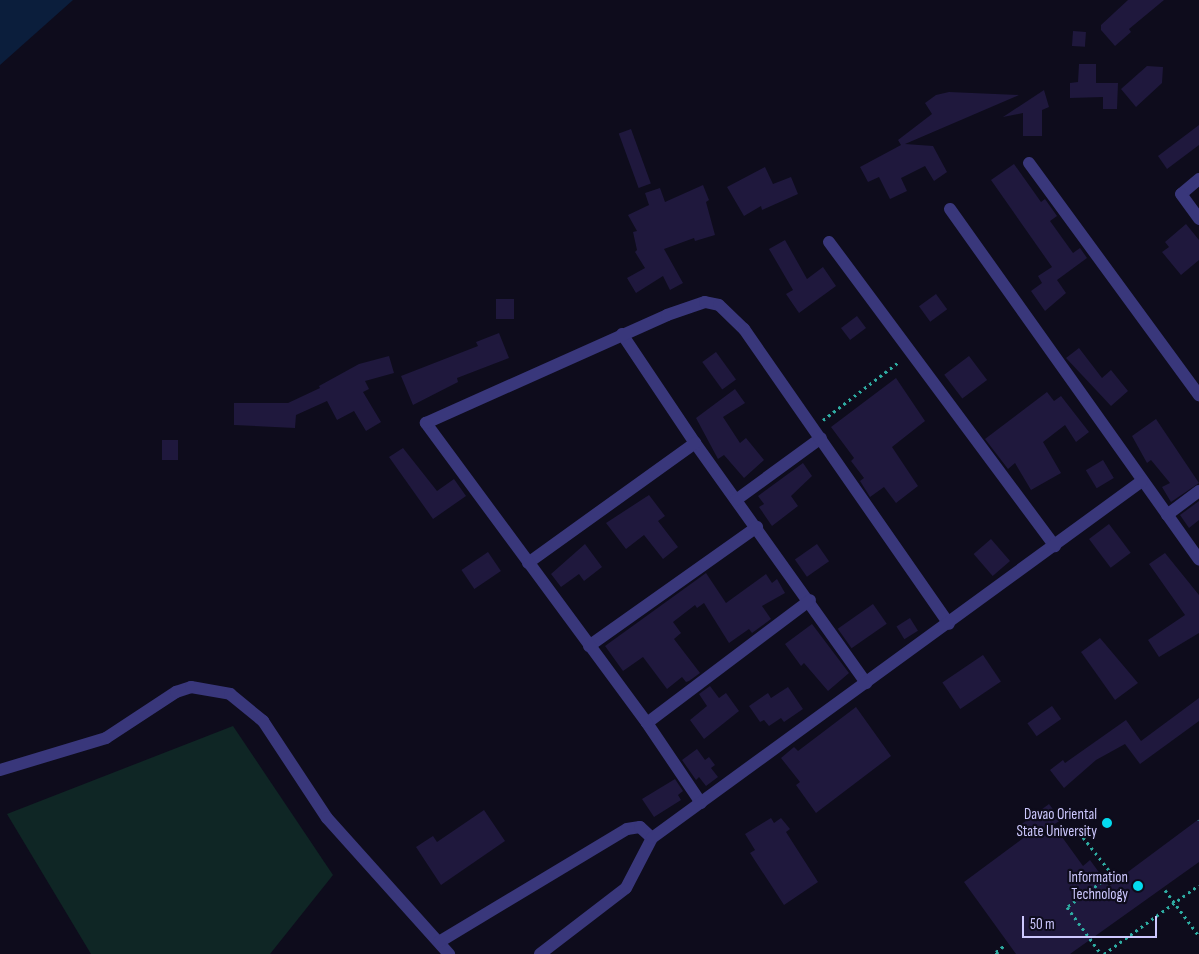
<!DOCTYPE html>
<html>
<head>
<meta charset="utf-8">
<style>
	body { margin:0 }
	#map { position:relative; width:1199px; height:954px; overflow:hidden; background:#0e0c1c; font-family:"Sofia Sans Condensed",sans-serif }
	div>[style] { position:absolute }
	.green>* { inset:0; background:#0f2625 }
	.water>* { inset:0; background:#0b1e3c }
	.building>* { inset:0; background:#1f183d; transform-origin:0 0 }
	.path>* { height:3px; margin-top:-1.5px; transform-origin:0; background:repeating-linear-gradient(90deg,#2eaca2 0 2.5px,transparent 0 6.5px) }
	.minor>* { height:12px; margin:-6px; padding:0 6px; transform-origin:6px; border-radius:6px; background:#39377b }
	.dots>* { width:14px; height:14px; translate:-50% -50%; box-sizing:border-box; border:2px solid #0e0c1c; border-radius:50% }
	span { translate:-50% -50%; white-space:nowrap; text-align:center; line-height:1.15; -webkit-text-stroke:4.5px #0e0c1c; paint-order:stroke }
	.poi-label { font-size:15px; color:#cdc8fe }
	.right { translate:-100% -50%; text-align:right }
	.scale { position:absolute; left:1022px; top:916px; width:135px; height:22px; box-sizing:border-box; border:2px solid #cdc8fe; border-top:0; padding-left:6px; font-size:15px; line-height:18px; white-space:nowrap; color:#cdc8fe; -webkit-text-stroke:4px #0e0c1c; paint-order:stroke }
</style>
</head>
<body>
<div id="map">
	<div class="green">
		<i style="clip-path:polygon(233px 726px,333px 875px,270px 954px,91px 954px,7px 814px)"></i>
	</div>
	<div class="water">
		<i style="clip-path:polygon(0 0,73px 0,0 65px)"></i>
	</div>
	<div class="building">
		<i style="clip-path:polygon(1128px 0,1164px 0,1129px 29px,1131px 32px,1115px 46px,1101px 30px,1101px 25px)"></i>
		<i style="left:1073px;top:31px;width:13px;height:15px;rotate:4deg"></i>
		<i style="clip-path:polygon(1079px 64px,1096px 64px,1096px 83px,1118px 83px,1117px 109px,1103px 109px,1103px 97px,1070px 98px,1070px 83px,1078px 82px)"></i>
		<i style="clip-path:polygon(1147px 66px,1163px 67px,1162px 83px,1136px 107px,1121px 89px)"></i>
		<i style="clip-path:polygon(1044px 90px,1049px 107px,1042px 110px,1042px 136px,1023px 136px,1023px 113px,1003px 117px)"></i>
		<i style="clip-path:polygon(949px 92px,1019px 95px,905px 144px,933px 146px,947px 172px,934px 181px,925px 166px,901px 178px,907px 191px,890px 199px,879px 177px,868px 182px,860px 167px,901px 145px,898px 140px,932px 114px,925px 103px,936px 95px)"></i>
		<i style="clip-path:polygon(1199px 125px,1199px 145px,1167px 169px,1158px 156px)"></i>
		<i style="left:631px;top:129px;width:58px;height:13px;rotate:70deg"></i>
		<i style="clip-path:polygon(1014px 164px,1041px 202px,1045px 199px,1057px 216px,1050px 221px,1073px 253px,1080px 248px,1087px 258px,1057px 280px,1066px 293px,1045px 311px,1031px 291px,1042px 283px,1038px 276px,1052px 267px,991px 180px)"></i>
		<i style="clip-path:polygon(765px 167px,773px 184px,791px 177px,798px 194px,762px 210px,761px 206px,744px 216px,727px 187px)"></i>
		<i style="clip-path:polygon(703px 185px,709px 200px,706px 202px,715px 235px,695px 241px,694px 238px,664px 249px,683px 283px,670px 290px,663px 276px,636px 293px,627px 278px,645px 268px,635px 252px,637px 250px,633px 232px,637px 231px,628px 215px,649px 205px,645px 193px,660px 188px,665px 202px)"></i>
		<i style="clip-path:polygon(1186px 224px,1199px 240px,1199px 260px,1181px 275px,1162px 252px,1169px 247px,1165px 242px)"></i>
		<i style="clip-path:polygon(785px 240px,807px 279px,823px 267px,836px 286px,799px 313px,786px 294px,793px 290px,769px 249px)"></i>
		<i style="left:936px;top:294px;width:19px;height:21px;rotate:54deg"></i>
		<i style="left:496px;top:299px;width:18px;height:20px"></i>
		<i style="left:857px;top:316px;width:15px;height:20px;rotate:53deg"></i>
		<i style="clip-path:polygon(499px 333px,509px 358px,457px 378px,458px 382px,413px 405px,401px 376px,478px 346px,476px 342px)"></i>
		<i style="clip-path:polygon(1079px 348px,1102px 378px,1111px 370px,1128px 391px,1111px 406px,1066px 358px)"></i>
		<i style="left:716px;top:352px;width:34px;height:17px;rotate:54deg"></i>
		<i style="clip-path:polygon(389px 356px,394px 373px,365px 381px,369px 389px,363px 392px,381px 422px,366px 431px,354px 411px,337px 420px,327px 401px,296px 415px,295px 428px,234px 425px,234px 403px,288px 403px,320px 388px,319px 386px,359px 364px)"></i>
		<i style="left:969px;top:356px;width:30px;height:31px;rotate:53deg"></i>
		<i style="clip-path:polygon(896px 378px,925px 421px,892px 447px,918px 486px,896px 503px,884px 487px,870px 497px,860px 481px,864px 478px,851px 461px,854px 458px,831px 427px)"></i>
		<i style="clip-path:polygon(735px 389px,745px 403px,723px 417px,740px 443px,746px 438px,764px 460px,744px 478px,724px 455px,718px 459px,696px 418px)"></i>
		<i style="clip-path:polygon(1047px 392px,1054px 401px,1061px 396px,1089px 432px,1076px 442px,1065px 425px,1043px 442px,1061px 473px,1031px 490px,1015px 463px,1008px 469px,985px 439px)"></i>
		<i style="clip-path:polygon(1156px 419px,1199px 483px,1171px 502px,1162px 487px,1170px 483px,1151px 460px,1147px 463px,1132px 436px)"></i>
		<i style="left:178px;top:440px;width:20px;height:16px;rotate:90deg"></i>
		<i style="clip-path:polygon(403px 448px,437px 491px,454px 479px,466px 496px,433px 519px,389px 457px)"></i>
		<i style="left:1103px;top:460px;width:21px;height:20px;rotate:59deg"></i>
		<i style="clip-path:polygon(803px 463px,812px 476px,791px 496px,798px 506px,772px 526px,759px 507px,764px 504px,758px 496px)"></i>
		<i style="clip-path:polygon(649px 495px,665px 516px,658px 521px,678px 547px,663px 559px,644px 535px,626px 549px,606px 523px)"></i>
		<i style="clip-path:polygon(1199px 501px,1199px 520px,1189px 528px,1180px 515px)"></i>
		<i style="left:1109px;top:524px;width:36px;height:25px;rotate:53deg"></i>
		<i style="left:991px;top:539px;width:29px;height:23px;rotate:49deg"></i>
		<i style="clip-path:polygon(585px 544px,602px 567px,584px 581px,579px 574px,561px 587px,551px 574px)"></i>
		<i style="left:817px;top:544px;width:21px;height:27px;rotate:55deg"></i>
		<i style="left:488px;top:552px;width:23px;height:32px;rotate:56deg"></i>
		<i style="clip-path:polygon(1165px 553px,1199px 595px,1199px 633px,1159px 657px,1148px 640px,1185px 615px,1149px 564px)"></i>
		<i style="clip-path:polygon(706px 573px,726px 603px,766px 574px,772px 583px,777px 579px,785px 593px,762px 606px,771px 619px,752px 633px,749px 629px,729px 643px,704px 603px,697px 608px,695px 605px,673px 622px,681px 633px,674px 639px,700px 673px,689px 681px,686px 682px,682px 677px,667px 689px,643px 657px,623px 671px,605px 646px)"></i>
		<i style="left:873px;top:604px;width:24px;height:43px;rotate:55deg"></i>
		<i style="left:910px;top:618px;width:15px;height:16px;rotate:58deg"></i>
		<i style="clip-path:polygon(812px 624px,849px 673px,828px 691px,804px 663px,801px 666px,785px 644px)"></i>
		<i style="clip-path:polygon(1100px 638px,1138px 683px,1115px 700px,1081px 652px)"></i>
		<i style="left:983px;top:655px;width:32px;height:49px;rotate:56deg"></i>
		<i style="clip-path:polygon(710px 686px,719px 698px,726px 693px,739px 711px,704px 739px,690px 720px,707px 706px,699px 694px)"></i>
		<i style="clip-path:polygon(788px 687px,803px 709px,784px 722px,781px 718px,769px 726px,764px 720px,760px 722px,749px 706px,768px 693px,771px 698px)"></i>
		<i style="clip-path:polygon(1199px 698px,1199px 721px,1140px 764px,1125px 744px,1096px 760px,1064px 788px,1050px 770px,1063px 760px,1065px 763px,1126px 720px,1141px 741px)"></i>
		<i style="left:1052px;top:706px;width:16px;height:30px;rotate:55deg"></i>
		<i style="clip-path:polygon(856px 707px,891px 756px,816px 813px,796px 785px,800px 782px,781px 758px,794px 747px,798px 751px)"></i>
		<i style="clip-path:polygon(697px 749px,705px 760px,709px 757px,715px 765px,711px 768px,718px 777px,706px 786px,699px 777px,696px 780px,682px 760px)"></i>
		<i style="clip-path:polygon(675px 779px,683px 791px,678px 795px,681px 800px,654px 817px,642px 799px)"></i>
		<i style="clip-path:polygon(1049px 804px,1061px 820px,1053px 825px,1062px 837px,1083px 866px,1090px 860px,1109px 886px,1199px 819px,1199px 862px,1070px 954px,1016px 954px,964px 882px,1026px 836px,1019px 826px)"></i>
		<i style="clip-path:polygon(484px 810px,505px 841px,441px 885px,416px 847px,433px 836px,437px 842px)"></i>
		<i style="clip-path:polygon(771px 818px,774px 823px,781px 818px,790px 829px,786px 832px,818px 882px,784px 905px,750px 853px,755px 850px,745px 834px)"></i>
	</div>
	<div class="path">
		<i style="left:823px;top:420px;width:97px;rotate:-37.5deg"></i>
		<i style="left:1199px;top:819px;width:1px;rotate:90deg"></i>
		<i style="left:1066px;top:834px;width:11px;rotate:-38deg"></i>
		<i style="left:1075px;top:827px;width:60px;rotate:51.8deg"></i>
		<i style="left:1112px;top:874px;width:56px;rotate:143.7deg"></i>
		<i style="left:1067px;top:907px;width:58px;rotate:54.1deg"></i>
		<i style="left:1165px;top:890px;width:57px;rotate:53.5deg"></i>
		<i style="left:998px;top:954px;width:3px;rotate:-135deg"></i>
		<i style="left:996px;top:952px;width:11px;rotate:-38deg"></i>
		<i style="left:1104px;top:954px;width:117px;rotate:-36deg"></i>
	</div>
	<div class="minor">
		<i style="left:1029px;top:163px;width:288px;rotate:53.8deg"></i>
		<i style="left:1199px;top:179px;width:23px;rotate:140deg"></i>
		<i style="left:1181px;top:194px;width:31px;rotate:54deg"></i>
		<i style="left:950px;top:209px;width:430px;rotate:54.6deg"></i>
		<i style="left:829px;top:242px;width:379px;rotate:53.4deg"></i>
		<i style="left:622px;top:334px;width:131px;rotate:56.2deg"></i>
		<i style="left:695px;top:443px;width:295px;rotate:54.5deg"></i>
		<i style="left:736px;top:500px;width:105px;rotate:-36.1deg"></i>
		<i style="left:1167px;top:515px;width:40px;rotate:-37deg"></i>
		<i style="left:528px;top:563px;width:206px;rotate:-35.7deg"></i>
		<i style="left:589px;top:646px;width:206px;rotate:-35.3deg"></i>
		<i style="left:647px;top:723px;width:204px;rotate:-37deg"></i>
		<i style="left:0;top:770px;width:111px;rotate:-16.8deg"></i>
		<i style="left:106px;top:738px;width:84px;rotate:-33.3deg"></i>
		<i style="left:176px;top:692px;width:16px;rotate:-18deg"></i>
		<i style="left:191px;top:687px;width:40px;rotate:10deg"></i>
		<i style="left:230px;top:694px;width:43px;rotate:39.3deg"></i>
		<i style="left:263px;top:721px;width:116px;rotate:56.6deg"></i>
		<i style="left:327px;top:818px;width:183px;rotate:48.1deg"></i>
		<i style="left:701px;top:803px;width:97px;rotate:-124deg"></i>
		<i style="left:647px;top:723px;width:373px;rotate:-126.4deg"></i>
		<i style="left:426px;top:423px;width:264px;rotate:-24.1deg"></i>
		<i style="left:667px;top:315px;width:40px;rotate:-18.9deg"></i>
		<i style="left:705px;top:302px;width:14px;rotate:12deg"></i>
		<i style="left:719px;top:305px;width:35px;rotate:44deg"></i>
		<i style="left:744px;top:329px;width:359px;rotate:55.2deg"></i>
		<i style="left:439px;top:942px;width:219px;rotate:-31deg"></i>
		<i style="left:627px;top:829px;width:13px;rotate:-9deg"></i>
		<i style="left:640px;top:827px;width:16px;rotate:43deg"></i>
		<i style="left:540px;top:954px;width:108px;rotate:-37.5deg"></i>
		<i style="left:626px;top:888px;width:56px;rotate:-62.5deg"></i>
		<i style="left:652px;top:838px;width:606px;rotate:-36.08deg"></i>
	</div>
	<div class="dots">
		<i style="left:1107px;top:823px;background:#04dbef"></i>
		<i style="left:1138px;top:886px;background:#04dbef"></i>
	</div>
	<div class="poi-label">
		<span class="right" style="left:1097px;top:823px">Davao Oriental<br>State University</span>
		<span class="right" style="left:1128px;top:886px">Information<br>Technology</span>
	</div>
	<div class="scale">50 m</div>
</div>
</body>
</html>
